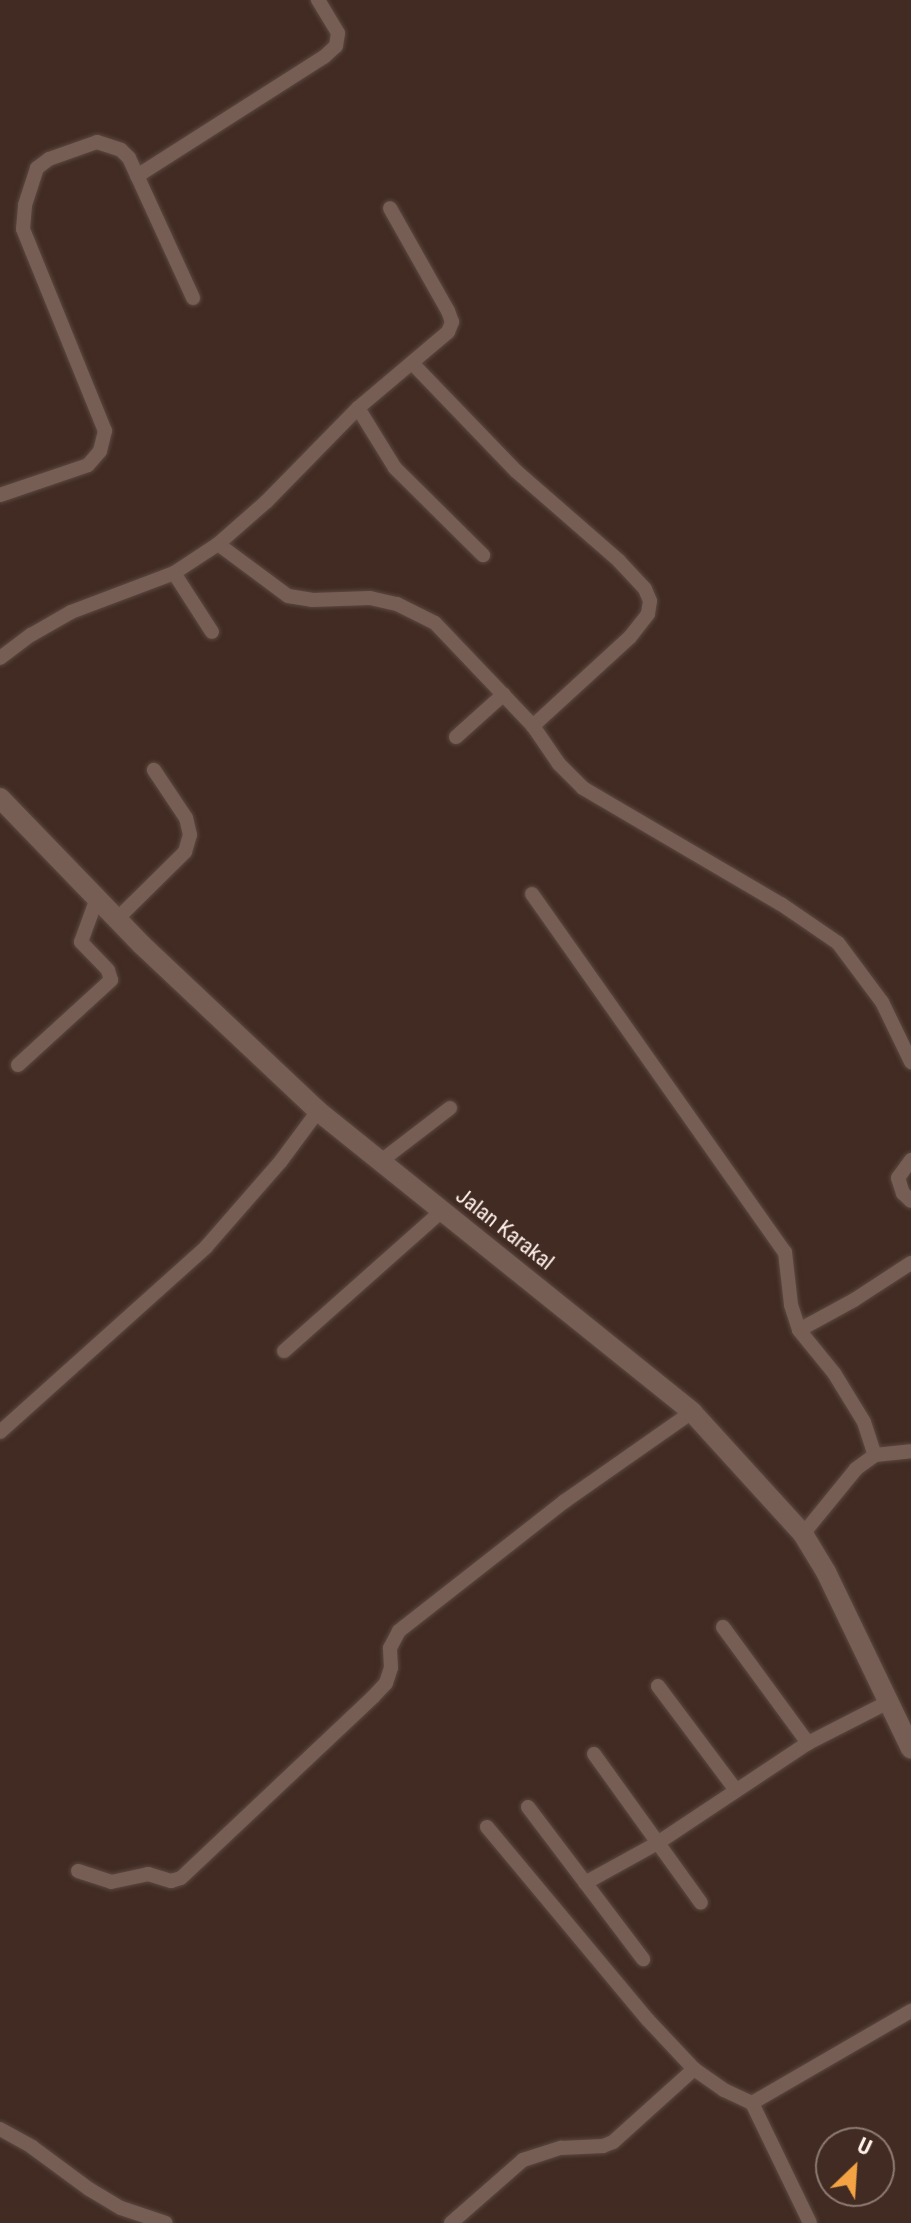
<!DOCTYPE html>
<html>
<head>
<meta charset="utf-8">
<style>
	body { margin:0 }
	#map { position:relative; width:911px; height:2223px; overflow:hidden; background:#412b22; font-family:"Roboto Condensed",sans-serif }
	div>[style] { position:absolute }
	.roads { filter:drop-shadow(0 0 2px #5b4841) drop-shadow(0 0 2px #5b4841) }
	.street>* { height:14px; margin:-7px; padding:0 7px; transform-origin:7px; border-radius:7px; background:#775e54 }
	.secondary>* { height:20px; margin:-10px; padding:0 10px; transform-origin:10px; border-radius:10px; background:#775e54 }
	span { translate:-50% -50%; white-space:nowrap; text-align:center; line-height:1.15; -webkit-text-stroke:8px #412b22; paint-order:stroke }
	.street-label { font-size:22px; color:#fff0ea }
	.north { position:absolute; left:815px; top:2127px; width:80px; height:80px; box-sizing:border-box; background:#412b22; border:2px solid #8d7a72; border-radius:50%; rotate:25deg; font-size:22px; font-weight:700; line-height:32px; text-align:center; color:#fff0ea }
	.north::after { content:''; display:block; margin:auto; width:28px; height:36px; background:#f4a344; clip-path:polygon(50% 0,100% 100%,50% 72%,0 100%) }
</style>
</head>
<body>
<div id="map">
	<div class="roads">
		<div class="street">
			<i style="left:137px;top:176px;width:222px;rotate:-32.5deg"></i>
			<i style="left:324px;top:57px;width:16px;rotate:-43deg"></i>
			<i style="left:336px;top:46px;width:13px;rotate:-81deg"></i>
			<i style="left:338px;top:33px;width:39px;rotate:-121deg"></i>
			<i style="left:413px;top:364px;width:149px;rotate:46.1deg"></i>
			<i style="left:516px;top:471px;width:137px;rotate:41.1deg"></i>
			<i style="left:619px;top:561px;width:38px;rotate:47deg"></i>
			<i style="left:645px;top:589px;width:13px;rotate:67deg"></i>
			<i style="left:650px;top:601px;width:13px;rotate:99deg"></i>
			<i style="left:648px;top:614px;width:29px;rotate:128deg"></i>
			<i style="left:630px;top:637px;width:132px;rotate:137.5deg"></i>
			<i style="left:358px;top:408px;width:70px;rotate:58.3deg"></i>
			<i style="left:395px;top:468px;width:124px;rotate:44.7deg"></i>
			<i style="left:0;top:495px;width:93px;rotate:-18.8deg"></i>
			<i style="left:88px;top:465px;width:18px;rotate:-49deg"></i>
			<i style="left:100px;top:451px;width:21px;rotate:-76deg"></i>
			<i style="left:105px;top:431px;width:218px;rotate:-112.1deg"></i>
			<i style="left:23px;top:229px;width:24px;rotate:-85deg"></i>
			<i style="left:25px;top:205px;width:39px;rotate:-72deg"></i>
			<i style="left:37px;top:168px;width:15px;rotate:-37deg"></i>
			<i style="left:49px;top:159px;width:51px;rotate:-19.5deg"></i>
			<i style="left:97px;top:142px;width:25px;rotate:18deg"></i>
			<i style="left:121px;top:150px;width:11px;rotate:45deg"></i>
			<i style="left:129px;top:158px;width:154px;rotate:65.4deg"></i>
			<i style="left:218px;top:544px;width:87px;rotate:36.6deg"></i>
			<i style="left:288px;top:596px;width:24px;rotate:9deg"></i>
			<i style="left:312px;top:600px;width:58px;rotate:-2deg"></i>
			<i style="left:370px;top:598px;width:28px;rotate:13deg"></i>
			<i style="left:397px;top:604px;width:42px;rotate:26.6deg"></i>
			<i style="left:435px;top:623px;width:142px;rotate:46.4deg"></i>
			<i style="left:533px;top:726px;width:46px;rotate:55.6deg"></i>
			<i style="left:559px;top:764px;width:34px;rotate:45deg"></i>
			<i style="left:583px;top:788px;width:229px;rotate:30.4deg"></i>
			<i style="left:781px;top:904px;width:69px;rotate:34.4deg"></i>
			<i style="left:838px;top:943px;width:74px;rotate:53.3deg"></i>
			<i style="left:882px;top:1002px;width:67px;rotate:64.2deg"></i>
			<i style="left:174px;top:573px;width:70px;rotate:57.2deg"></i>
			<i style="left:0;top:658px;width:39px;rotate:-37deg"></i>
			<i style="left:31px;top:635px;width:46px;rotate:-29.9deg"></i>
			<i style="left:71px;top:612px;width:110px;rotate:-20.7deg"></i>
			<i style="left:174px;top:573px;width:53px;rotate:-33.4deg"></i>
			<i style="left:218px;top:544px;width:64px;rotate:-41.2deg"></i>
			<i style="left:266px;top:502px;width:132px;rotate:-45.6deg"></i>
			<i style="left:358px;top:408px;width:118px;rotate:-40.2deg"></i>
			<i style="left:448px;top:332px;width:11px;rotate:-68deg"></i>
			<i style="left:452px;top:322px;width:12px;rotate:-110deg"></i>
			<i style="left:448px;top:311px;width:118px;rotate:-119.4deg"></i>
			<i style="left:456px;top:737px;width:64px;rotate:-41.9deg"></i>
			<i style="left:532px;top:894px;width:438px;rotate:54.8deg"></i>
			<i style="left:785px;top:1252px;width:53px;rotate:83.5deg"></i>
			<i style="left:791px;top:1305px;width:26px;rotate:72deg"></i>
			<i style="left:799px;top:1330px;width:55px;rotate:50.9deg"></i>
			<i style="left:834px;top:1373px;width:57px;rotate:58.5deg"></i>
			<i style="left:864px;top:1422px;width:35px;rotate:72deg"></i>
			<i style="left:875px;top:1455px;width:24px;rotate:144deg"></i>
			<i style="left:856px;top:1469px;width:84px;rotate:129.2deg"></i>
			<i style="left:118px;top:918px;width:94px;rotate:-44.6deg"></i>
			<i style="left:185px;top:852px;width:18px;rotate:-74deg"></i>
			<i style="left:190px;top:835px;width:17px;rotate:-103deg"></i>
			<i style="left:186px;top:818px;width:58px;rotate:-123.7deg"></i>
			<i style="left:18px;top:1065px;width:126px;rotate:-42.4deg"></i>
			<i style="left:111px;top:980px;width:10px;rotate:-107deg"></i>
			<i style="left:108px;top:970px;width:39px;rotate:-134deg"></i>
			<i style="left:81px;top:942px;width:47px;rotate:-70deg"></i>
			<i style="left:911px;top:1160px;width:22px;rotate:126deg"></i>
			<i style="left:898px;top:1178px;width:16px;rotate:72deg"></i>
			<i style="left:903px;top:1193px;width:11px;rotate:45deg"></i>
			<i style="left:381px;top:1161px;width:87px;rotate:-37.5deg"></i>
			<i style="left:799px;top:1330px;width:63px;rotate:-28.6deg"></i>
			<i style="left:854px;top:1300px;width:68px;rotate:-33deg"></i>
			<i style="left:284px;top:1351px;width:213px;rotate:-41.6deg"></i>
			<i style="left:0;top:1432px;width:277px;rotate:-41.9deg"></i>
			<i style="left:206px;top:1247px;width:114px;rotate:-48.9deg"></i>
			<i style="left:281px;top:1161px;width:62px;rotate:-53.5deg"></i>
			<i style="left:875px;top:1455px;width:36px;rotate:-6deg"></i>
			<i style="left:723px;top:1627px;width:144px;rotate:53.8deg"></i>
			<i style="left:658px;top:1686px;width:129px;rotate:53.2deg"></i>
			<i style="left:594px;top:1754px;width:183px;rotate:54.3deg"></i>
			<i style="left:528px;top:1807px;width:191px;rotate:52.9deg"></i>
			<i style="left:487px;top:1827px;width:251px;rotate:50.2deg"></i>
			<i style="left:648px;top:2020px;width:67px;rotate:46.8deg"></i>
			<i style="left:694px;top:2069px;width:37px;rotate:35deg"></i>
			<i style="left:724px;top:2090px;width:31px;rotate:25deg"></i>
			<i style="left:752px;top:2103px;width:133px;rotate:64.2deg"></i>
			<i style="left:78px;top:1871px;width:35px;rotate:18deg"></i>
			<i style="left:111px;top:1882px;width:38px;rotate:-12deg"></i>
			<i style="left:148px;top:1874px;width:24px;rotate:17deg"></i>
			<i style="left:171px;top:1881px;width:10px;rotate:-17deg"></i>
			<i style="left:181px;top:1878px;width:264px;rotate:-43.3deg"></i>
			<i style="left:373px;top:1697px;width:19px;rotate:-47deg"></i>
			<i style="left:386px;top:1683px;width:16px;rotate:-72deg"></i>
			<i style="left:391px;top:1668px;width:20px;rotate:-93deg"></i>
			<i style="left:390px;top:1648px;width:19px;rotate:-62deg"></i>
			<i style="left:399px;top:1631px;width:211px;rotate:-38.1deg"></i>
			<i style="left:565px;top:1501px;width:155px;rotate:-35deg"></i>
			<i style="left:585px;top:1883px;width:81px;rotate:-28.8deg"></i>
			<i style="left:656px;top:1844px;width:182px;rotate:-33.6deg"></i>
			<i style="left:808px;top:1743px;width:92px;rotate:-27.1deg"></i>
			<i style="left:752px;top:2103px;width:184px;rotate:-30.1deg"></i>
			<i style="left:0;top:2129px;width:37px;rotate:29deg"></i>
			<i style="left:32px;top:2147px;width:71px;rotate:36.4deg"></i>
			<i style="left:89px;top:2189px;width:37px;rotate:31deg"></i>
			<i style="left:121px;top:2208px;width:47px;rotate:18.4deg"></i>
			<i style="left:451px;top:2223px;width:96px;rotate:-41.2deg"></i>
			<i style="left:523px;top:2160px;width:40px;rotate:-18deg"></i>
			<i style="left:561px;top:2148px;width:42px;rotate:-2.7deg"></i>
			<i style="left:603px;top:2146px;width:11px;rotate:-22deg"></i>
			<i style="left:613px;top:2142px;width:109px;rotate:-42deg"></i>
		</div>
		<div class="secondary">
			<i style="left:0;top:798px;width:204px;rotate:46deg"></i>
			<i style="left:142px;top:945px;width:242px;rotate:43.3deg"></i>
			<i style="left:318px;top:1111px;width:480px;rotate:38.8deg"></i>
			<i style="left:692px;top:1412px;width:165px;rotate:47.7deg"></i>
			<i style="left:803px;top:1534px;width:44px;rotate:58.8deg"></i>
			<i style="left:826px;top:1572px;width:196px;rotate:64.3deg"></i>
		</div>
	</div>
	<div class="street-label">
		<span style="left:505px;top:1229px;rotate:38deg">Jalan Karakal</span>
	</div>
	<div class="north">U</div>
</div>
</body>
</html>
